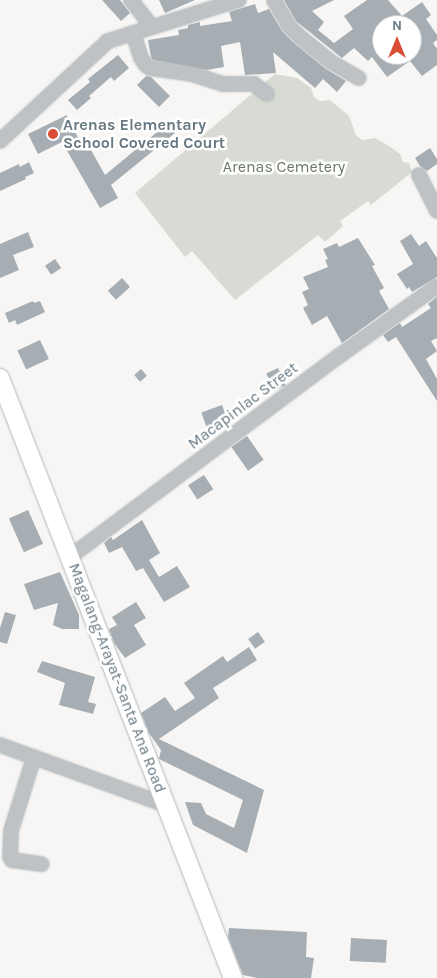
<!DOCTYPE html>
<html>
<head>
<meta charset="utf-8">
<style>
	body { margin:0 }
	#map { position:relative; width:437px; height:978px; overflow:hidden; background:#f7f6f4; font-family:Karla,sans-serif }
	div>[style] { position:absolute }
	.green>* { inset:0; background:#d7dbd3 }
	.building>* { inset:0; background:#a6aeb3; transform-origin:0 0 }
	.roads { filter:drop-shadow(0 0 1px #b2b7ba) drop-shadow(0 0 1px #b2b7ba) }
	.minor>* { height:14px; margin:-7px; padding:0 7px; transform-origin:7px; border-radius:7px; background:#bec2c5 }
	.major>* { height:18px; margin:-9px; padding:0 9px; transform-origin:9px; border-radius:9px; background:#fff }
	.dots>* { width:14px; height:14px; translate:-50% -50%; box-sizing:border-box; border:2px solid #fff; border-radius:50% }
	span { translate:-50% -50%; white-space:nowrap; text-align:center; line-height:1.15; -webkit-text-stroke:5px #fff; paint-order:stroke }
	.poi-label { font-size:16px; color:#687983; font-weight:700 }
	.left { translate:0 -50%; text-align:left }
	.park-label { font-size:16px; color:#6c7a66 }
	.street-label { font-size:16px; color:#687983 }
	.north { position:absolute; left:372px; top:15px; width:50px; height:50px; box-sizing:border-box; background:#fff; border:1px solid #c3c9cd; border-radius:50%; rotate:0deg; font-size:14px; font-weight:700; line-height:20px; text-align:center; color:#687983 }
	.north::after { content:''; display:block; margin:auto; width:18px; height:22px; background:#d84d33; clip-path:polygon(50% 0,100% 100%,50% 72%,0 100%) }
</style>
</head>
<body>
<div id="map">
	<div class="green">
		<i style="clip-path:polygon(275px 74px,297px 78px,311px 88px,314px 97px,320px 101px,330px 100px,349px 116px,356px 135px,362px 140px,375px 138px,389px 146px,400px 154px,403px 162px,409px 163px,412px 172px,371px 205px,368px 201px,340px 221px,343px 226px,325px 242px,318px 235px,235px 300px,192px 251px,185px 257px,135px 193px)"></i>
	</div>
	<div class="building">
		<i style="clip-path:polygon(102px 0,120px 0,130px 13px,121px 21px)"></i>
		<i style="clip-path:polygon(159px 0,195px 0,165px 13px)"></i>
		<i style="clip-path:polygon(evenodd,284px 0,334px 0,312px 11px,324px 22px,318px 30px,334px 43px,353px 29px,344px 16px,367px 0,388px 0,402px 16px,422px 2px,431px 15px,426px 19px,437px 35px,437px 40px,433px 43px,437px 49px,437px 65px,422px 76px,410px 61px,387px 77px,372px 57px,368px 61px,354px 48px,342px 58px,296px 21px,284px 0,382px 25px,412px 25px,412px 55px,382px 55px,382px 25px)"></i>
		<i style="clip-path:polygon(255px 4px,258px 13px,269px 9px,282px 31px,294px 43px,326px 69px,346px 81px,337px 92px,323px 79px,315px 88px,273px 52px,276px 73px,245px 75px,240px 42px,221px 46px,224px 67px,207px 70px,153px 60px,151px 57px,148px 40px,179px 35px,178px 30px,188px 28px,188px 25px,200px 22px,200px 26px,232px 21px,229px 12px)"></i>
		<i style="clip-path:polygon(118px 55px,129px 68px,114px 81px,111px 77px,89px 96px,91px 98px,77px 110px,68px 100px,90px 82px,88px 79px)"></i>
		<i style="clip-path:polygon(146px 76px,151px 77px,170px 96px,159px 107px,137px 85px)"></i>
		<i style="clip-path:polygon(67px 115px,81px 144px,86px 141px,105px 175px,168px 123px,175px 133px,111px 185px,118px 198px,100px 208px,62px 142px,38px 154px,28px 134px)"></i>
		<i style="clip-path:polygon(430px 148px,437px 159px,437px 164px,427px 171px,420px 166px,415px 158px)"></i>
		<i style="clip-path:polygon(29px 162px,34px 173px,25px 177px,26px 179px,0 191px,0 173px,19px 164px,20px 167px)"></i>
		<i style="clip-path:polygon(28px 232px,34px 247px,13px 255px,19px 270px,0 278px,0 244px)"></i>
		<i style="clip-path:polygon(411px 234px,419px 246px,426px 241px,437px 258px,437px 277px,412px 292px,409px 287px,407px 289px,397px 274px,413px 264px,400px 241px)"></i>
		<i style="clip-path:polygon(358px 238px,375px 265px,372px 266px,384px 288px,379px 291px,389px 309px,342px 343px,327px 316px,312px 325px,303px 308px,308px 305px,302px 292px,309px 289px,303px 277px,328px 267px,325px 260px,328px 259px,323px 249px,337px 243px,339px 247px)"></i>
		<i style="left:55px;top:259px;width:11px;height:12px;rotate:56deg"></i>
		<i style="left:122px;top:278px;width:12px;height:19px;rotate:48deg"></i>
		<i style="clip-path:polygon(437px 297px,437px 338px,431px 341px,437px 351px,426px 359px,437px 379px,437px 401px,396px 337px,388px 342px,383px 335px,400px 323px,402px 327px,431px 308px,428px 304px)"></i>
		<i style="clip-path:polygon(33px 301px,34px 303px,40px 301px,45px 312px,17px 325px,15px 320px,9px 323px,5px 313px)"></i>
		<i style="left:40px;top:340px;width:21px;height:25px;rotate:65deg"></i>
		<i style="left:278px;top:368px;width:19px;height:13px;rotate:65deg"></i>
		<i style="left:141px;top:369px;width:9px;height:9px;rotate:49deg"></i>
		<i style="left:222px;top:405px;width:23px;height:22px;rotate:70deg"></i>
		<i style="left:247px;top:436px;width:29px;height:19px;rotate:55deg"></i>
		<i style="left:204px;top:475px;width:17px;height:19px;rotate:57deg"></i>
		<i style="left:28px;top:510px;width:37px;height:21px;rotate:66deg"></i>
		<i style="clip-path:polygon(142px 520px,160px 553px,149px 560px,159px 577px,177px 566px,190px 587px,164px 602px,143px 568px,136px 571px,122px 547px,109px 553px,104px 543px,111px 537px,113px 540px)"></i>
		<i style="clip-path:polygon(60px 572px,79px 615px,79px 629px,62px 629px,53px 625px,58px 603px,34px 610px,24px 584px)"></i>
		<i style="clip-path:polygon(136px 602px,146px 618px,134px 625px,146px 645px,125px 658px,114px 643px,109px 629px,117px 625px,112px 617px)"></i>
		<i style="clip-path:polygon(5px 612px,16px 615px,7px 644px,0 642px,0 628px)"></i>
		<i style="left:258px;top:632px;width:12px;height:12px;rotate:55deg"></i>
		<i style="clip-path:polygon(249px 647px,257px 660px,213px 688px,219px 698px,159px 739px,264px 790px,247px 853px,193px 825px,185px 802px,201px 803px,206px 814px,234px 828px,243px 800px,159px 759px,161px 750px,149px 733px,141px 713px,165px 697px,175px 711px,195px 698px,184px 683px,223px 656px,227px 662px)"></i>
		<i style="clip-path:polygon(42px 661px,95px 677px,88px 702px,96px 704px,93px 714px,59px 705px,65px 683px,37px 672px)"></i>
		<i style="clip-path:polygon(229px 928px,307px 932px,306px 957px,314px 958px,311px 978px,257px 978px,243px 975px,228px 937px)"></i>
		<i style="left:351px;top:938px;width:36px;height:23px;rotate:3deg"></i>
	</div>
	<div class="roads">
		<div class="minor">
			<i style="left:131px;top:0;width:34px;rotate:52deg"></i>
			<i style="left:274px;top:0;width:30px;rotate:60deg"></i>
			<i style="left:289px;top:26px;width:16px;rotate:45deg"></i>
			<i style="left:300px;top:37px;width:40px;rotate:39deg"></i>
			<i style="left:331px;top:62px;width:32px;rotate:30deg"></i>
			<i style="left:133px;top:33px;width:26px;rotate:72deg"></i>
			<i style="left:141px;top:58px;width:9px;rotate:54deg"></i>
			<i style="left:146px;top:65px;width:5px;rotate:37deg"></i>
			<i style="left:150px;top:68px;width:42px;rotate:8.1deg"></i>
			<i style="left:192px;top:74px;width:33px;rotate:18deg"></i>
			<i style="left:223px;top:84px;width:31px"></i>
			<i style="left:254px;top:84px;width:16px;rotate:38deg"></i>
			<i style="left:0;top:141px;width:147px;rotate:-42.8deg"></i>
			<i style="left:108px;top:41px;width:137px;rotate:-17.4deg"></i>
			<i style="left:419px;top:175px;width:40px;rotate:63.4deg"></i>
			<i style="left:70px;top:557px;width:336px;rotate:-36.8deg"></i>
			<i style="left:339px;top:356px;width:120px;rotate:-35.5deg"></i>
			<i style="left:0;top:745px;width:177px;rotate:19.9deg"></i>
			<i style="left:34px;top:757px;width:77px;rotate:107.3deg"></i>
			<i style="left:11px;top:831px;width:26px;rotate:92deg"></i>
			<i style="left:10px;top:857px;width:4px;rotate:56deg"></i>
			<i style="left:12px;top:860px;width:30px;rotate:8deg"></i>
		</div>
		<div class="major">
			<i style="left:0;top:378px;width:644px;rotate:68.78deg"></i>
		</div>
	</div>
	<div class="dots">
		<i style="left:53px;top:134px;background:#d84d33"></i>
	</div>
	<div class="poi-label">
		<span class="left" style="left:63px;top:134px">Arenas Elementary<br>School Covered Court</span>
	</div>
	<div class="park-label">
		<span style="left:284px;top:167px">Arenas Cemetery</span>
	</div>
	<div class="street-label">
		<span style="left:243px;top:406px;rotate:-37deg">Macapinlac Street</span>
		<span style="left:117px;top:678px;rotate:69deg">Magalang-Arayat-Santa Ana Road</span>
	</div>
	<div class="north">N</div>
</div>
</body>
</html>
